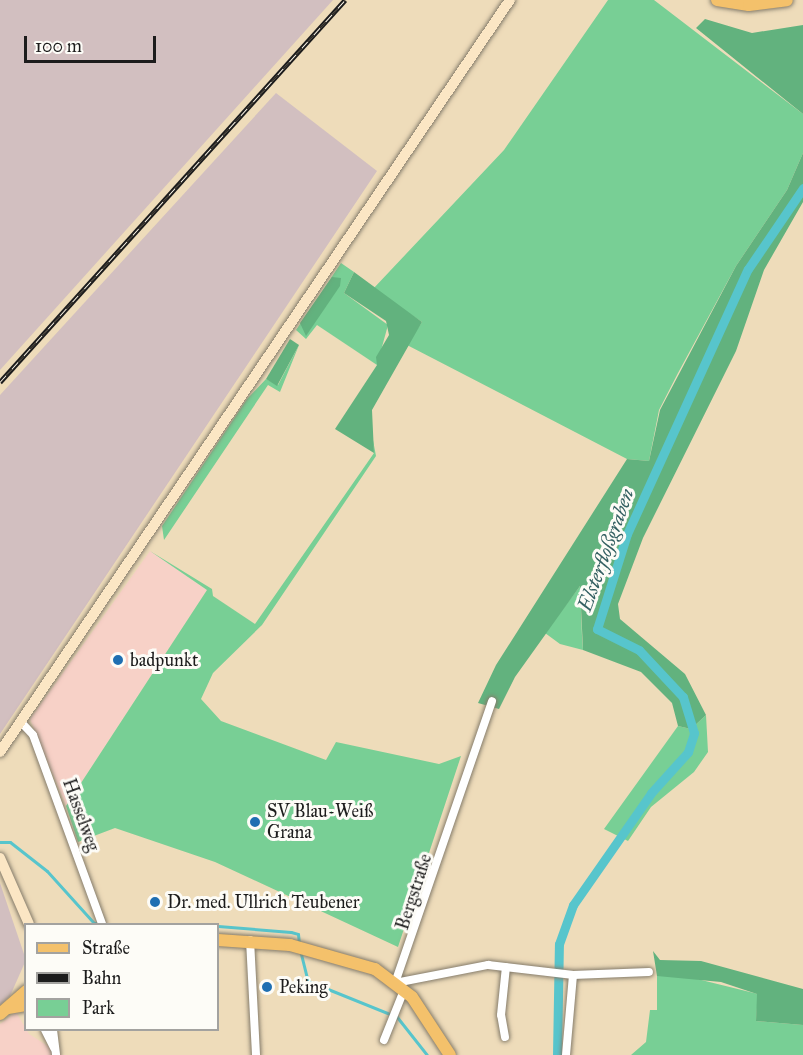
<!DOCTYPE html>
<html>
<head>
<meta charset="utf-8">
<style>
	body { margin:0 }
	#map { position:relative; width:803px; height:1055px; overflow:hidden; background:#eedcba; font-family:"IM FELL Great Primer",serif }
	div>[style] { position:absolute }
	.built>* { inset:0; background:#f7d1c7 }
	.industrial>* { inset:0; background:#d2bfc0 }
	.green>* { inset:0; background:#78cf95 }
	.forest>* { inset:0; background:#62b27e }
	.stream>* { height:3px; margin:-1.5px; padding:0 1.5px; transform-origin:1.5px; border-radius:1.5px; background:#57c5cc }
	.canal>* { height:9px; margin:-4.5px; padding:0 4.5px; transform-origin:4.5px; border-radius:4.5px; background:#57c5cc }
	.roads { filter:drop-shadow(0 0 2px #857c6b) drop-shadow(0 0 2px #857c6b) }
	.minor>* { height:8px; margin:-4px; padding:0 4px; transform-origin:4px; border-radius:4px; background:#fff }
	.secondary>* { height:10px; margin:-5px; padding:0 5px; transform-origin:5px; border-radius:5px; background:#fbe6c4 }
	.primary>* { height:12px; margin:-6px; padding:0 6px; transform-origin:6px; border-radius:6px; background:#f4c16b }
	.rail>* { height:5px; margin-top:-2.5px; transform-origin:0; background:repeating-linear-gradient(90deg,#fdfcf7 0 9px,#1c1c1c 0 18px); box-sizing:border-box; border-block:2px solid #1c1c1c }
	.dots>* { width:16px; height:16px; translate:-50% -50%; box-sizing:border-box; border:3px solid #fdfcf7; border-radius:50% }
	span { translate:-50% -50%; white-space:nowrap; text-align:center; line-height:1.15; -webkit-text-stroke:6px #fdfcf7; paint-order:stroke }
	.poi-label { font-size:18px; color:#1c1c1c }
	.left { translate:0 -50%; text-align:left }
	.street-label { font-size:18px; color:#1c1c1c }
	.water-label { font-size:20px; color:#346062; font-style:italic }
	.legend { position:absolute; left:24px; top:923px; width:195px; height:108px; box-sizing:border-box; background:#fdfcf7; border:2px solid #a3a29f; margin:0; padding:8px 10px; list-style:none; font-size:18px; color:#1c1c1c }
	.legend li { display:flex; align-items:center; gap:12px; height:30px }
	.legend b { width:30px; border:2px solid #a3a29f }
	.scale { position:absolute; left:24px; top:36px; width:132px; height:27px; box-sizing:border-box; border:3px solid #1c1c1c; border-top:0; padding-left:8px; font-size:18px; line-height:21px; white-space:nowrap; color:#1c1c1c; -webkit-text-stroke:4px #fdfcf7; paint-order:stroke }
</style>
</head>
<body>
<div id="map">
	<div class="built">
		<i style="clip-path:polygon(150px 551px,207px 590px,66px 806px,30px 719px)"></i>
		<i style="clip-path:polygon(16px 1012px,29px 1034px,62px 1055px,0 1055px,0 1024px)"></i>
	</div>
	<div class="industrial">
		<i style="clip-path:polygon(0 0,333px 0,0 370px)"></i>
		<i style="clip-path:polygon(276px 93px,377px 171px,0 734px,0 395px)"></i>
		<i style="clip-path:polygon(0 883px,26px 960px,10px 996px,0 1005px)"></i>
	</div>
	<div class="green">
		<i style="clip-path:polygon(608px 0,654px 0,803px 114px,803px 153px,787px 190px,736px 266px,678px 373px,659px 410px,649px 461px,627px 459px,407px 345px,422px 322px,373px 289px,504px 150px)"></i>
		<i style="clip-path:polygon(341px 263px,354px 272px,344px 293px,388px 325px,377px 365px,317px 325px,306px 339px,296px 330px)"></i>
		<i style="clip-path:polygon(299px 345px,280px 392px,268px 385px,164px 540px,162px 526px,247px 399px,266px 379px,278px 385px)"></i>
		<i style="clip-path:polygon(372px 435px,376px 456px,262px 625px,213px 673px,201px 699px,221px 721px,326px 760px,336px 742px,439px 764px,461px 756px,398px 947px,215px 862px,115px 828px,78px 842px,66px 806px,207px 590px,150px 551px,212px 589px,213px 596px,255px 624px,374px 453px)"></i>
		<i style="clip-path:polygon(580px 586px,582px 636px,583px 650px,560px 644px,545px 633px)"></i>
		<i style="clip-path:polygon(706px 715px,708px 752px,694px 772px,651px 807px,628px 841px,604px 829px,678px 726px,691px 729px)"></i>
		<i style="clip-path:polygon(681px 975px,758px 994px,756px 1021px,803px 1025px,803px 1055px,631px 1055px,646px 1042px,650px 1010px,657px 1010px,657px 976px)"></i>
	</div>
	<div class="forest">
		<i style="clip-path:polygon(705px 19px,752px 33px,803px 25px,803px 114px,696px 28px)"></i>
		<i style="clip-path:polygon(803px 153px,803px 202px,764px 270px,736px 351px,643px 538px,618px 604px,620px 619px,685px 674px,706px 715px,691px 729px,678px 726px,672px 703px,641px 672px,583px 650px,580px 586px,515px 677px,499px 709px,478px 703px,496px 665px,627px 459px,649px 461px,660px 410px,736px 266px,787px 190px)"></i>
		<i style="clip-path:polygon(354px 272px,422px 322px,372px 410px,374px 453px,335px 429px,377px 365px,376px 357px,389px 335px,386px 321px,344px 293px)"></i>
		<i style="clip-path:polygon(332px 277px,341px 278px,340px 286px,306px 336px,300px 323px)"></i>
		<i style="clip-path:polygon(290px 339px,299px 345px,277px 386px,266px 379px)"></i>
		<i style="clip-path:polygon(653px 951px,660px 960px,701px 961px,803px 989px,803px 1025px,756px 1021px,757px 994px,721px 982px,657px 976px)"></i>
	</div>
	<div class="stream">
		<i style="left:0;top:842px;width:10px"></i>
		<i style="left:10px;top:842px;width:47px;rotate:38.1deg"></i>
		<i style="left:47px;top:871px;width:70px;rotate:47.9deg"></i>
		<i style="left:94px;top:923px;width:12px;rotate:5deg"></i>
		<i style="left:218px;top:926px;width:73px;rotate:4.7deg"></i>
		<i style="left:291px;top:932px;width:7px;rotate:16deg"></i>
		<i style="left:298px;top:934px;width:10px;rotate:84deg"></i>
		<i style="left:300px;top:950px;width:32px;rotate:76deg"></i>
		<i style="left:308px;top:981px;width:96px;rotate:22deg"></i>
		<i style="left:397px;top:1017px;width:48px;rotate:51.7deg"></i>
	</div>
	<div class="canal">
		<i style="left:557px;top:1055px;width:111px;rotate:-89deg"></i>
		<i style="left:559px;top:944px;width:41px;rotate:-70.3deg"></i>
		<i style="left:573px;top:905px;width:136px;rotate:-55.1deg"></i>
		<i style="left:651px;top:793px;width:55px;rotate:-47.9deg"></i>
		<i style="left:688px;top:752px;width:20px;rotate:-72deg"></i>
		<i style="left:694px;top:733px;width:38px;rotate:-107deg"></i>
		<i style="left:683px;top:697px;width:64px;rotate:-133.1deg"></i>
		<i style="left:639px;top:650px;width:47px;rotate:-153.4deg"></i>
		<i style="left:597px;top:629px;width:100px;rotate:-72.5deg"></i>
		<i style="left:627px;top:534px;width:291px;rotate:-65.5deg"></i>
		<i style="left:748px;top:269px;width:98px;rotate:-55.8deg"></i>
	</div>
	<div class="roads">
		<div class="minor">
			<i style="left:20px;top:721px;width:19px;rotate:47deg"></i>
			<i style="left:33px;top:735px;width:201px;rotate:69.9deg"></i>
			<i style="left:250px;top:940px;width:115px;rotate:87deg"></i>
			<i style="left:395px;top:983px;width:298px;rotate:-71deg"></i>
			<i style="left:395px;top:983px;width:95px;rotate:-11deg"></i>
			<i style="left:488px;top:965px;width:86px;rotate:6.7deg"></i>
			<i style="left:573px;top:975px;width:76px;rotate:-2.3deg"></i>
			<i style="left:45px;top:1030px;width:20px;rotate:63deg"></i>
			<i style="left:53px;top:1030px;width:25px;rotate:83deg"></i>
			<i style="left:505px;top:1037px;width:22px;rotate:-100deg"></i>
			<i style="left:501px;top:1015px;width:48px;rotate:-84.1deg"></i>
			<i style="left:384px;top:1040px;width:54px;rotate:-68.2deg"></i>
			<i style="left:566px;top:1055px;width:80px;rotate:-85deg"></i>
		</div>
		<div class="secondary">
			<i style="left:0;top:752px;width:909px;rotate:-55.86deg"></i>
			<i style="left:0;top:858px;width:72px;rotate:66.3deg"></i>
		</div>
		<div class="primary">
			<i style="left:717px;top:0;width:32px;rotate:9deg"></i>
			<i style="left:749px;top:5px;width:38px;rotate:-7deg"></i>
			<i style="left:218px;top:940px;width:72px;rotate:4deg"></i>
			<i style="left:290px;top:945px;width:88px;rotate:15.8deg"></i>
			<i style="left:375px;top:969px;width:46px;rotate:37.1deg"></i>
			<i style="left:412px;top:997px;width:69px;rotate:56.8deg"></i>
			<i style="left:8px;top:1008px;width:18px;rotate:-9deg"></i>
			<i style="left:0;top:1014px;width:35px;rotate:-41deg"></i>
		</div>
	</div>
	<div class="rail">
		<i style="left:0;top:382px;width:515px;rotate:-47.91deg"></i>
	</div>
	<div class="dots">
		<i style="left:118px;top:660px;background:#1f6fb2"></i>
		<i style="left:255px;top:822px;background:#1f6fb2"></i>
		<i style="left:155px;top:902px;background:#1f6fb2"></i>
		<i style="left:267px;top:987px;background:#1f6fb2"></i>
	</div>
	<div class="poi-label">
		<span class="left" style="left:130px;top:660px">badpunkt</span>
		<span class="left" style="left:267px;top:822px">SV Blau-Weiß<br>Grana</span>
		<span class="left" style="left:167px;top:902px">Dr. med. Ullrich Teubener</span>
		<span class="left" style="left:279px;top:987px">Peking</span>
	</div>
	<div class="street-label">
		<span style="left:81px;top:815px;rotate:70deg">Hasselweg</span>
		<span style="left:414px;top:892px;rotate:-72deg">Bergstraße</span>
	</div>
	<div class="water-label">
		<span style="left:606px;top:550px;rotate:-70deg">Elsterfloßgraben</span>
	</div>
	<ul class="legend">
	<li><b style="height:8px;background:#f4c16b"></b>Straße</li>
	<li><b style="height:8px;background:#1c1c1c"></b>Bahn</li>
	<li><b style="height:16px;background:#78cf95"></b>Park</li>
	</ul>
	<div class="scale">100 m</div>
</div>
</body>
</html>
